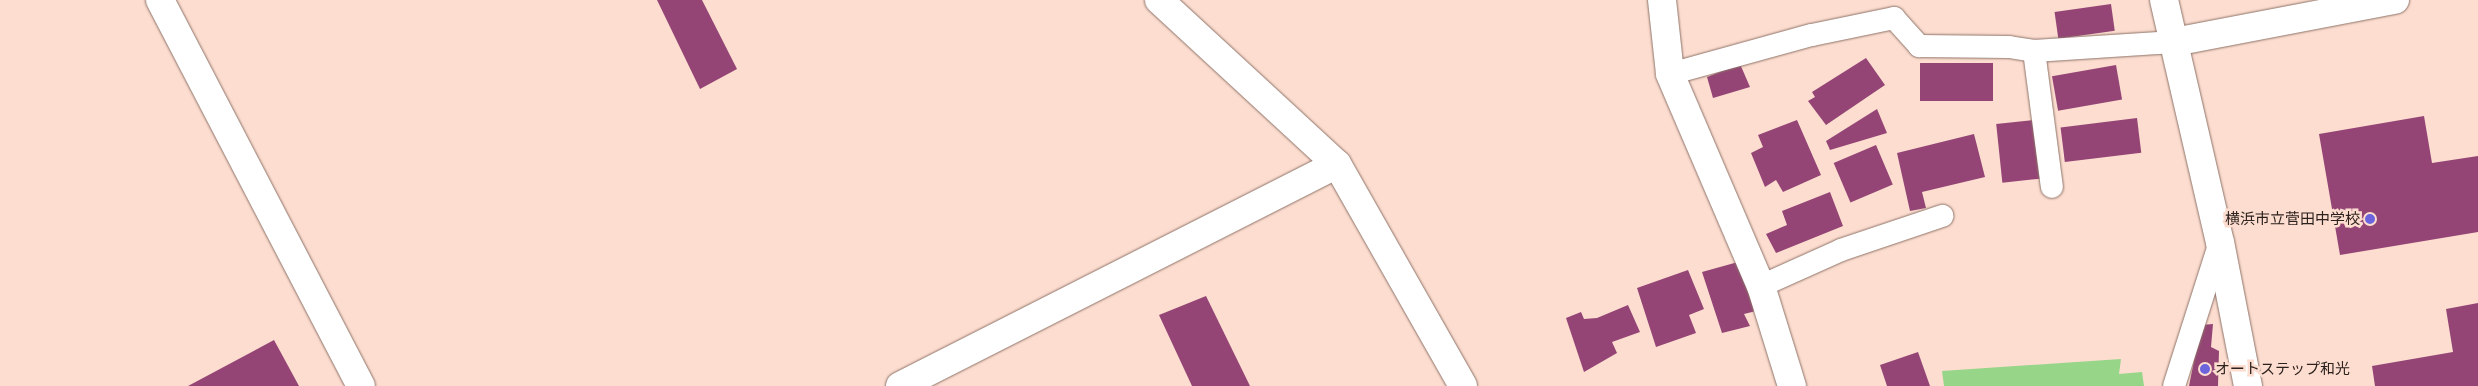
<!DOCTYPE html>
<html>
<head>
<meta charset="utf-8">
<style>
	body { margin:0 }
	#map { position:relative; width:2478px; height:386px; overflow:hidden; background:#fcddd0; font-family:Lato,"Noto Sans JP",sans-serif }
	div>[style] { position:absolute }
	.green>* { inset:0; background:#97d589 }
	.building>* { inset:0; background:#944575; transform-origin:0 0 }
	.roads { filter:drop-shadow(0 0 1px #8e7368) drop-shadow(0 0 1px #8e7368) }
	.lane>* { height:22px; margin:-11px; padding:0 11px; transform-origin:11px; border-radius:11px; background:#fff }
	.street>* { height:28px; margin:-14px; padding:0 14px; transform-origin:14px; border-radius:14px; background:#fff }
	.secondary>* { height:28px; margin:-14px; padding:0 14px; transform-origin:14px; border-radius:14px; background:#fff }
	.dots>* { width:14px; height:14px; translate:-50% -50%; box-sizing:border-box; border:2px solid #fcddd0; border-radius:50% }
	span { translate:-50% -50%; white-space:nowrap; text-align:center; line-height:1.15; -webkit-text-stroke:5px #fcddd0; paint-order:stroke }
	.poi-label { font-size:15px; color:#2c211c }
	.right { translate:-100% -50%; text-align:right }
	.left { translate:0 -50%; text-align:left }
</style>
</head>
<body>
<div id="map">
	<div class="green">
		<i style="clip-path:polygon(2121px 359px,2119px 374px,2142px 372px,2144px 386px,1944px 386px,1942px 371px)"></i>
	</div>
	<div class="building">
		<i style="clip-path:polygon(657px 0,702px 0,737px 69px,700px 89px)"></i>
		<i style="left:2111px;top:4px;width:27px;height:57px;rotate:82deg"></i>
		<i style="clip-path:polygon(1866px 58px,1885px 85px,1826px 125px,1808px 101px,1815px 97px,1812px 92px)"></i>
		<i style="left:1993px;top:63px;width:38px;height:73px;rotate:90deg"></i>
		<i style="clip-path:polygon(1740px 64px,1750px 87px,1713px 98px,1707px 77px)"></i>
		<i style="left:2116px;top:65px;width:35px;height:65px;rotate:80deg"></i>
		<i style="clip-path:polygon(1877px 109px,1887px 133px,1830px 150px,1826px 141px)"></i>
		<i style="clip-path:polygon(2424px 116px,2432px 163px,2478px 156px,2478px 232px,2340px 255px,2319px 134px)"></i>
		<i style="left:2137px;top:118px;width:35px;height:77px;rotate:83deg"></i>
		<i style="clip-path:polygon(1797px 120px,1821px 175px,1783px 192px,1776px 180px,1765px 187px,1751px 153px,1763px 147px,1758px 135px)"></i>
		<i style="left:2034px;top:120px;width:59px;height:38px;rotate:84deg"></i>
		<i style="clip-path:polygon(1974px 134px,1985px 177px,1922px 192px,1926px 208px,1910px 211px,1897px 153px)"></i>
		<i style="left:1876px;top:145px;width:43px;height:46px;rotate:67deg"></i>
		<i style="clip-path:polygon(1830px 192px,1843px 226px,1776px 253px,1766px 234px,1787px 225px,1782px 211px)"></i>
		<i style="clip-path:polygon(1738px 262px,1756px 311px,1744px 314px,1750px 326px,1722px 333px,1702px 272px)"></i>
		<i style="clip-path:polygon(1688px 270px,1704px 309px,1689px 315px,1696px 333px,1656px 347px,1637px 288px)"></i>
		<i style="clip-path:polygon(1206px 296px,1250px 386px,1192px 386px,1159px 315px)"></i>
		<i style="clip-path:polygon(2478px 303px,2478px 386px,2375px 386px,2372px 366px,2453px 352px,2446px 309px)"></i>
		<i style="clip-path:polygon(1628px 305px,1640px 332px,1612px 342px,1617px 353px,1584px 372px,1566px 318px,1581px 312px,1584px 319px,1597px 318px)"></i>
		<i style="clip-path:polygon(2213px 324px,2211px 347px,2219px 351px,2218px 386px,2189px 386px,2201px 325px)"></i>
		<i style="clip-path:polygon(274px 340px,299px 386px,188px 386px)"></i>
		<i style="clip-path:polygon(1918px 352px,1930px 386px,1887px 386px,1880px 365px)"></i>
	</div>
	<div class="roads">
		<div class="lane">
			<i style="left:2034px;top:51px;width:137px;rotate:82.5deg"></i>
			<i style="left:1670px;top:74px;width:147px;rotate:-15.4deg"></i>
			<i style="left:1812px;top:35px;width:84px;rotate:-11.7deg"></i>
			<i style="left:1894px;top:18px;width:38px;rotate:48deg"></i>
			<i style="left:1919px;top:46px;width:90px;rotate:0.6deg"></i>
			<i style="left:2009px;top:47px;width:25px;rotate:9deg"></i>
			<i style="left:2034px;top:51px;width:140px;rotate:-3.7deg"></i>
			<i style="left:1761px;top:286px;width:88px;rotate:-24.2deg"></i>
			<i style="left:1841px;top:250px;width:107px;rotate:-18.6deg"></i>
			<i style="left:2174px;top:386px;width:151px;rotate:-72.3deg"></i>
		</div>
		<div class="street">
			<i style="left:160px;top:0;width:435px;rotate:62.5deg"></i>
			<i style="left:1159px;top:0;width:242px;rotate:42.7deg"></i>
			<i style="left:1337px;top:164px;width:255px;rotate:60.4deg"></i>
			<i style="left:1662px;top:0;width:74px;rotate:83.8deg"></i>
			<i style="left:1670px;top:74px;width:231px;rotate:66.8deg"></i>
			<i style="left:1761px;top:286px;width:105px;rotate:72.8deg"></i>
			<i style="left:2174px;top:42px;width:225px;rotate:-10.8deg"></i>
			<i style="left:900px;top:386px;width:490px;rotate:-26.9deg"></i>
		</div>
		<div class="secondary">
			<i style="left:2164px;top:0;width:248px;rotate:77deg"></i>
			<i style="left:2220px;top:242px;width:147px;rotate:79deg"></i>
		</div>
	</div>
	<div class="dots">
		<i style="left:2370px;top:219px;background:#6b64dd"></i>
		<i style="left:2205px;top:369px;background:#6b64dd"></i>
	</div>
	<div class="poi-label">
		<span class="right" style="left:2360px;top:219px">横浜市立菅田中学校</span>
		<span class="left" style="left:2215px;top:369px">オートステップ和光</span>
	</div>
</div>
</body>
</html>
